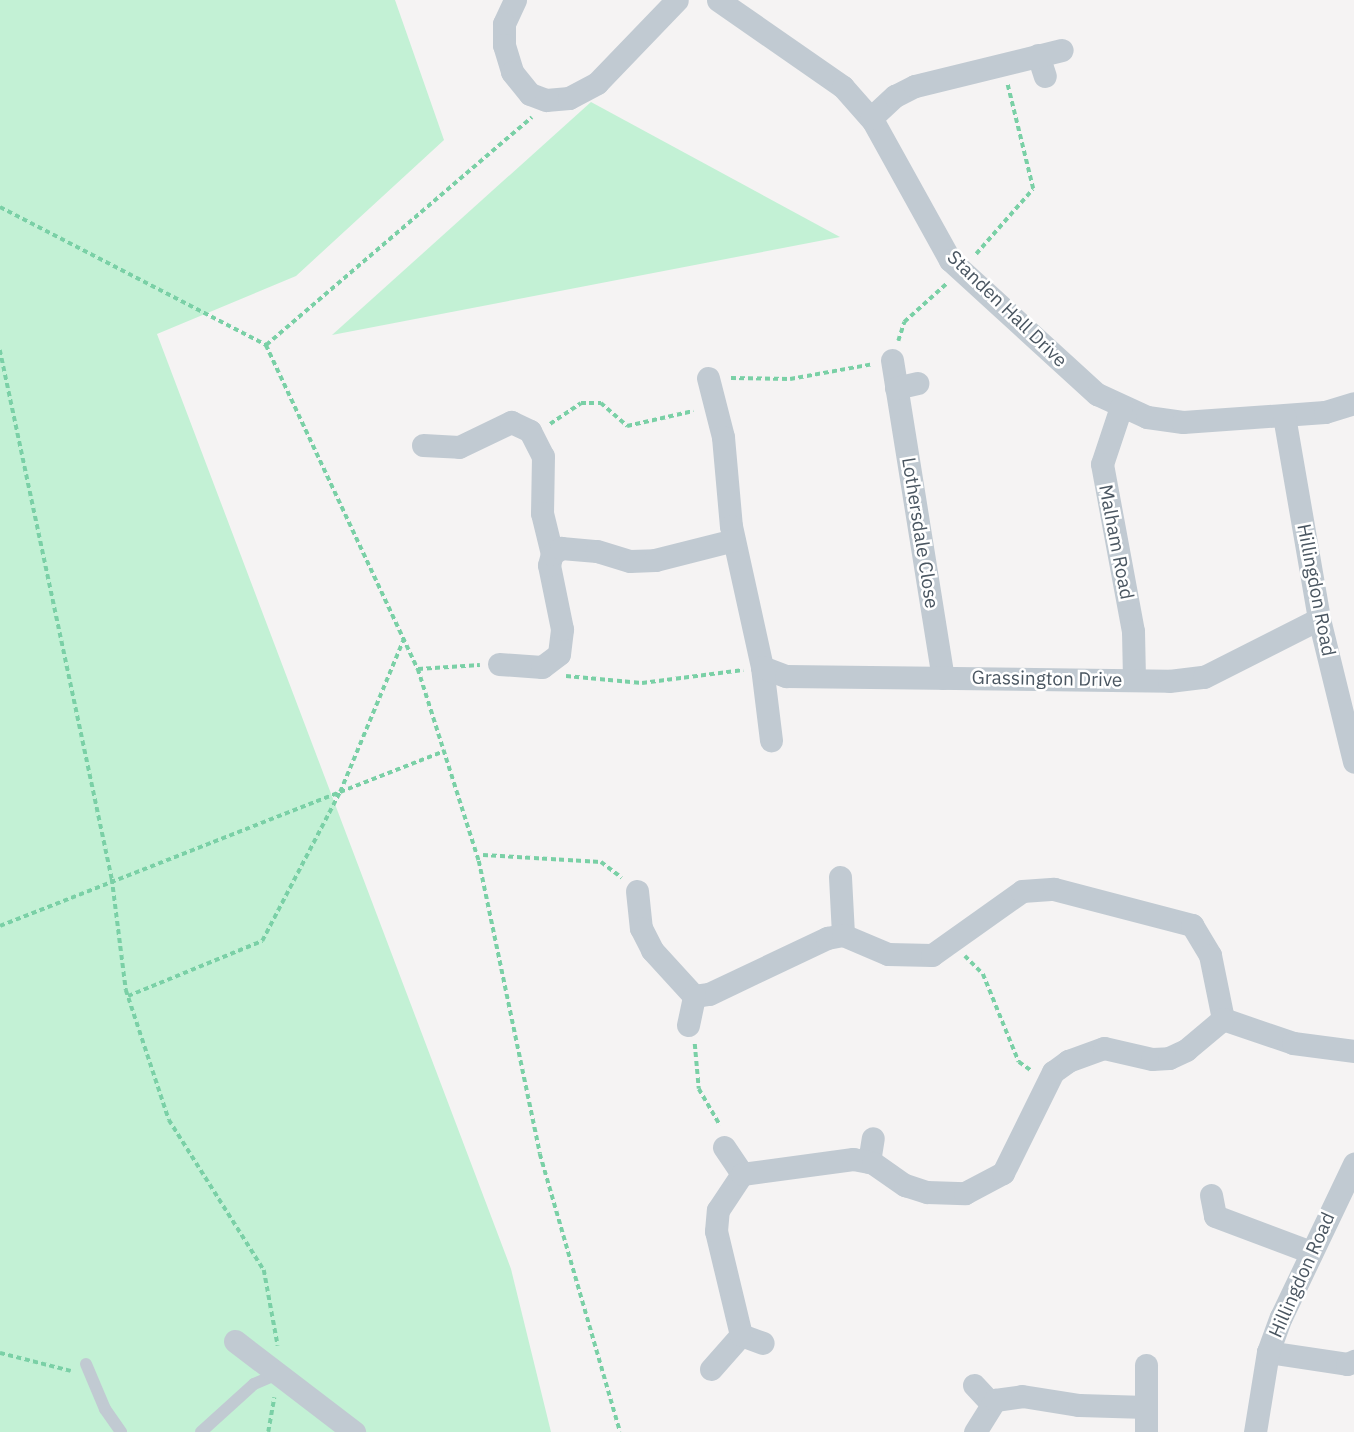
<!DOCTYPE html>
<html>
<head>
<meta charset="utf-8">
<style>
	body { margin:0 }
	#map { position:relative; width:1354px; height:1432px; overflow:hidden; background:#f5f3f3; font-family:"IBM Plex Sans",sans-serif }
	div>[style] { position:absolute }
	.green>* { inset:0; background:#c3f1d5 }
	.path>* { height:3.5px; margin-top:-1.75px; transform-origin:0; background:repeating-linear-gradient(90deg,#7ad0a6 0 5px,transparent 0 8.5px) }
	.service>* { height:12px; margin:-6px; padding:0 6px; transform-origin:6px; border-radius:6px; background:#c1cad2 }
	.minor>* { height:23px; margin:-11.5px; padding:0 11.5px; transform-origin:11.5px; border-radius:11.5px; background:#c1cad2 }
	span { translate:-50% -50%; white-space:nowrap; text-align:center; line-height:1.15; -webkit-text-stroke:5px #fff; paint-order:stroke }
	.street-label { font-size:19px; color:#4a5661 }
</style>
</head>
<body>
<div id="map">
	<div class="green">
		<i style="clip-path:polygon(0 0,395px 0,444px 140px,296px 276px,157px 334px,511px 1269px,551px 1432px,0 1432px)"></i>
		<i style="clip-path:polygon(591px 102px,840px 237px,332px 335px)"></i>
	</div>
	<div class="path">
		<i style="left:0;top:207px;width:300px;rotate:27.4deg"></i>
		<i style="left:266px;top:345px;width:358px;rotate:64.9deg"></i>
		<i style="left:418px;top:669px;width:201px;rotate:72.4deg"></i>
		<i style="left:479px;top:861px;width:299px;rotate:78.2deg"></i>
		<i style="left:540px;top:1154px;width:289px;rotate:73.9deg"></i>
		<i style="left:976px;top:254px;width:86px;rotate:-48.8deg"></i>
		<i style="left:1033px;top:189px;width:109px;rotate:-103.8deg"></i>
		<i style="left:898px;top:341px;width:20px;rotate:-72deg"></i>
		<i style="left:904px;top:322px;width:57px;rotate:-42.1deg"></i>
		<i style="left:266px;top:345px;width:350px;rotate:-40.6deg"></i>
		<i style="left:0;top:350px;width:541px;rotate:78.05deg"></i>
		<i style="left:112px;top:879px;width:112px;rotate:82.8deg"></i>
		<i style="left:126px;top:990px;width:137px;rotate:71.7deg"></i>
		<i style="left:169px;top:1120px;width:178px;rotate:57.7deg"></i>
		<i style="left:264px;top:1270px;width:77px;rotate:79.6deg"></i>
		<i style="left:731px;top:378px;width:59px;rotate:1deg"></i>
		<i style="left:790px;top:379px;width:84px;rotate:-10.2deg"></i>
		<i style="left:550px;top:424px;width:37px;rotate:-34deg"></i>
		<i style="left:581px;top:403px;width:20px"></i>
		<i style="left:601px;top:403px;width:35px;rotate:41deg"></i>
		<i style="left:627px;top:426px;width:68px;rotate:-12.8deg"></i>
		<i style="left:418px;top:669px;width:62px;rotate:-3.7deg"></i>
		<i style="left:566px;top:676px;width:76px;rotate:5.3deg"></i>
		<i style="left:642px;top:683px;width:102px;rotate:-7.3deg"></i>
		<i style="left:483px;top:855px;width:118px;rotate:3.4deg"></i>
		<i style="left:601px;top:862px;width:26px;rotate:37deg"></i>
		<i style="left:0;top:926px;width:478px;rotate:-21.5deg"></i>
		<i style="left:965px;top:956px;width:25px;rotate:45deg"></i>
		<i style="left:983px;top:974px;width:95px;rotate:67.8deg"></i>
		<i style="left:1019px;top:1062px;width:16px;rotate:35deg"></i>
		<i style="left:128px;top:996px;width:145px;rotate:-22.3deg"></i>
		<i style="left:262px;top:941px;width:168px;rotate:-62.4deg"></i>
		<i style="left:340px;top:792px;width:167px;rotate:-67.4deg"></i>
		<i style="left:695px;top:1044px;width:45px;rotate:84.9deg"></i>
		<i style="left:699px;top:1089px;width:42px;rotate:59.7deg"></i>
		<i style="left:0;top:1353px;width:73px;rotate:14.2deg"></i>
		<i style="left:268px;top:1432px;width:35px;rotate:-80deg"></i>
	</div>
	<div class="service">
		<i style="left:86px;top:1364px;width:49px;rotate:67.1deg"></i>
		<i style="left:105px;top:1409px;width:28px;rotate:55deg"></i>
		<i style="left:201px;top:1432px;width:72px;rotate:-42.2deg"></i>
		<i style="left:254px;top:1384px;width:26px;rotate:-23deg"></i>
	</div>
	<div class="minor">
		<i style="left:515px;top:0;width:26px;rotate:115deg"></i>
		<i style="left:504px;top:24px;width:21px;rotate:90deg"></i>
		<i style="left:504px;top:45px;width:28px;rotate:73deg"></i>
		<i style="left:512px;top:72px;width:28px;rotate:51deg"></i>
		<i style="left:530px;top:94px;width:17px;rotate:21deg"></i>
		<i style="left:546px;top:100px;width:23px;rotate:-5deg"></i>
		<i style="left:569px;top:98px;width:32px;rotate:-28deg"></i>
		<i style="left:597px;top:83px;width:115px;rotate:-46.1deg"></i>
		<i style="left:718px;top:0;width:152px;rotate:34.8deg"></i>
		<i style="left:843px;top:87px;width:45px;rotate:48.6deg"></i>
		<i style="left:873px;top:121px;width:159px;rotate:61deg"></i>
		<i style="left:950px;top:260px;width:199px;rotate:42.4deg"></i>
		<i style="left:1097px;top:394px;width:55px;rotate:24.7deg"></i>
		<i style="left:1147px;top:417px;width:36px;rotate:8deg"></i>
		<i style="left:1183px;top:422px;width:142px;rotate:-4deg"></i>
		<i style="left:1325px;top:412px;width:30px;rotate:-17deg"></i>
		<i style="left:1038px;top:55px;width:22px;rotate:72deg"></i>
		<i style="left:871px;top:118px;width:33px;rotate:-43deg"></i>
		<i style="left:895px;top:96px;width:22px;rotate:-27deg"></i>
		<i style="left:915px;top:86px;width:151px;rotate:-13.8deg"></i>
		<i style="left:892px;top:360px;width:322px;rotate:80.9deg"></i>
		<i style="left:708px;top:378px;width:61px;rotate:75.7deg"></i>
		<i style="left:723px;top:437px;width:89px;rotate:84.9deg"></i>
		<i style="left:731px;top:526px;width:144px;rotate:77.6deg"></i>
		<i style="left:762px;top:667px;width:74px;rotate:83deg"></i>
		<i style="left:896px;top:388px;width:22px;rotate:-13deg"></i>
		<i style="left:1121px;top:407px;width:60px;rotate:108.4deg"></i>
		<i style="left:1102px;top:464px;width:170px;rotate:79.5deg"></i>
		<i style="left:1133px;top:631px;width:49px;rotate:88.8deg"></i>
		<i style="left:1284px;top:416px;width:206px;rotate:80.2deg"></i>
		<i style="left:1319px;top:619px;width:147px;rotate:76.2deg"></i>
		<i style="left:423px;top:445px;width:36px;rotate:3deg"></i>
		<i style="left:459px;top:447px;width:58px;rotate:-25.7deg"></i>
		<i style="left:511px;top:422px;width:21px;rotate:25deg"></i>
		<i style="left:530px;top:431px;width:28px;rotate:63deg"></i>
		<i style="left:543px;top:456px;width:57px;rotate:91deg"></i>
		<i style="left:542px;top:513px;width:42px;rotate:76.3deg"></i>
		<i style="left:499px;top:664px;width:43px;rotate:4deg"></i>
		<i style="left:542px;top:667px;width:21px;rotate:-37deg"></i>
		<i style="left:559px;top:654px;width:25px;rotate:-83deg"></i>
		<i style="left:562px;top:629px;width:65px;rotate:-101.5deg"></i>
		<i style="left:549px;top:565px;width:11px;rotate:-75deg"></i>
		<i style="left:552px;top:554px;width:11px;rotate:-34deg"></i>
		<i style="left:561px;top:548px;width:36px;rotate:5deg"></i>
		<i style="left:597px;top:551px;width:34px;rotate:17deg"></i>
		<i style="left:630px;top:561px;width:25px;rotate:-2deg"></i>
		<i style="left:655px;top:560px;width:81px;rotate:-14.2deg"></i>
		<i style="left:762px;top:667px;width:26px;rotate:21deg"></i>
		<i style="left:786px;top:676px;width:383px;rotate:0.7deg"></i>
		<i style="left:1169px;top:681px;width:35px;rotate:-7deg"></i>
		<i style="left:1204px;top:677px;width:129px;rotate:-26.8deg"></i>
		<i style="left:840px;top:877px;width:58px;rotate:87deg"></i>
		<i style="left:637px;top:891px;width:37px;rotate:84deg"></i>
		<i style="left:641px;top:928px;width:25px;rotate:63deg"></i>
		<i style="left:652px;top:950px;width:62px;rotate:47.6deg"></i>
		<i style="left:694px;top:996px;width:15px;rotate:-8deg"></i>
		<i style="left:709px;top:994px;width:131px;rotate:-25.4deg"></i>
		<i style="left:827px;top:938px;width:16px;rotate:-11deg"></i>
		<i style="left:843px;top:935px;width:49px;rotate:22.9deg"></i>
		<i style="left:888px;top:954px;width:44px;rotate:1.3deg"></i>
		<i style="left:932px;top:955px;width:110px;rotate:-35.4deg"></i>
		<i style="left:1022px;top:891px;width:32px;rotate:-4deg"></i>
		<i style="left:1054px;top:889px;width:143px;rotate:14.6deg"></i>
		<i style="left:1192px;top:925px;width:35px;rotate:59deg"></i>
		<i style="left:1210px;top:955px;width:65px;rotate:78.5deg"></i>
		<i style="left:1223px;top:1019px;width:74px;rotate:18.9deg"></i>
		<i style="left:1293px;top:1043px;width:62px;rotate:7.5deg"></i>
		<i style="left:688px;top:1025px;width:30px;rotate:-78deg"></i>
		<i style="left:724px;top:1147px;width:32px;rotate:56deg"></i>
		<i style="left:869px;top:1162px;width:24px;rotate:-81deg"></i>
		<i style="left:1211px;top:1195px;width:21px;rotate:79deg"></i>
		<i style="left:1215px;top:1216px;width:103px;rotate:20.6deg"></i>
		<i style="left:741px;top:1335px;width:23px;rotate:20deg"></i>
		<i style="left:235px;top:1341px;width:150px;rotate:37.4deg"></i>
		<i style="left:1268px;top:1352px;width:80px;rotate:8.6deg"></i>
		<i style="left:1347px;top:1364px;width:8px;rotate:-23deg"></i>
		<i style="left:711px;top:1369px;width:45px;rotate:-48.6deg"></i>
		<i style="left:741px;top:1335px;width:107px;rotate:-103.5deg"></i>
		<i style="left:716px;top:1231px;width:21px;rotate:-85deg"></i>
		<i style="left:718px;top:1210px;width:43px;rotate:-56.3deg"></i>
		<i style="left:742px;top:1174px;width:112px;rotate:-7.7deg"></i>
		<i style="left:853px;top:1159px;width:20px;rotate:11deg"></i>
		<i style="left:873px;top:1163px;width:39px;rotate:35deg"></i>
		<i style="left:905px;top:1185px;width:23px;rotate:18deg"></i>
		<i style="left:927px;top:1192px;width:38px;rotate:2deg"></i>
		<i style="left:965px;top:1193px;width:43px;rotate:-27.8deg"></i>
		<i style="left:1003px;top:1173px;width:113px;rotate:-63.7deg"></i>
		<i style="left:1053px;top:1072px;width:19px;rotate:-36deg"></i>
		<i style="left:1068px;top:1061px;width:38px;rotate:-20deg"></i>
		<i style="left:1104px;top:1048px;width:49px;rotate:12.9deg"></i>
		<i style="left:1152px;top:1059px;width:17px;rotate:-3deg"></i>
		<i style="left:1169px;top:1058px;width:19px;rotate:-25deg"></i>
		<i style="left:1186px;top:1050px;width:48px;rotate:-40deg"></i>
		<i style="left:974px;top:1385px;width:26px;rotate:47deg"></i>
		<i style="left:975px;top:1432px;width:38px;rotate:-58deg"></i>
		<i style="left:995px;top:1400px;width:27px;rotate:-8deg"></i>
		<i style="left:1022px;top:1396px;width:58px;rotate:9deg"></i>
		<i style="left:1079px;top:1405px;width:67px;rotate:1.7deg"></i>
		<i style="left:1146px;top:1432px;width:67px;rotate:-90deg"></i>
		<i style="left:1255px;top:1432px;width:81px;rotate:-80.8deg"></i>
		<i style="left:1268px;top:1352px;width:37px;rotate:-70deg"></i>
		<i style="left:1281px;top:1317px;width:170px;rotate:-64.5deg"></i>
	</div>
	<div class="street-label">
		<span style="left:1007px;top:309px;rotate:44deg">Standen Hall Drive</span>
		<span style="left:920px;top:533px;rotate:81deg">Lothersdale Close</span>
		<span style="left:1116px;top:542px;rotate:79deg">Malham Road</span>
		<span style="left:1316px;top:590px;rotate:79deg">Hillingdon Road</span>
		<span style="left:1047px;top:679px;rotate:1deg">Grassington Drive</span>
		<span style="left:1302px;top:1275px;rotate:-66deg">Hillingdon Road</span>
	</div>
</div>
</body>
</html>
